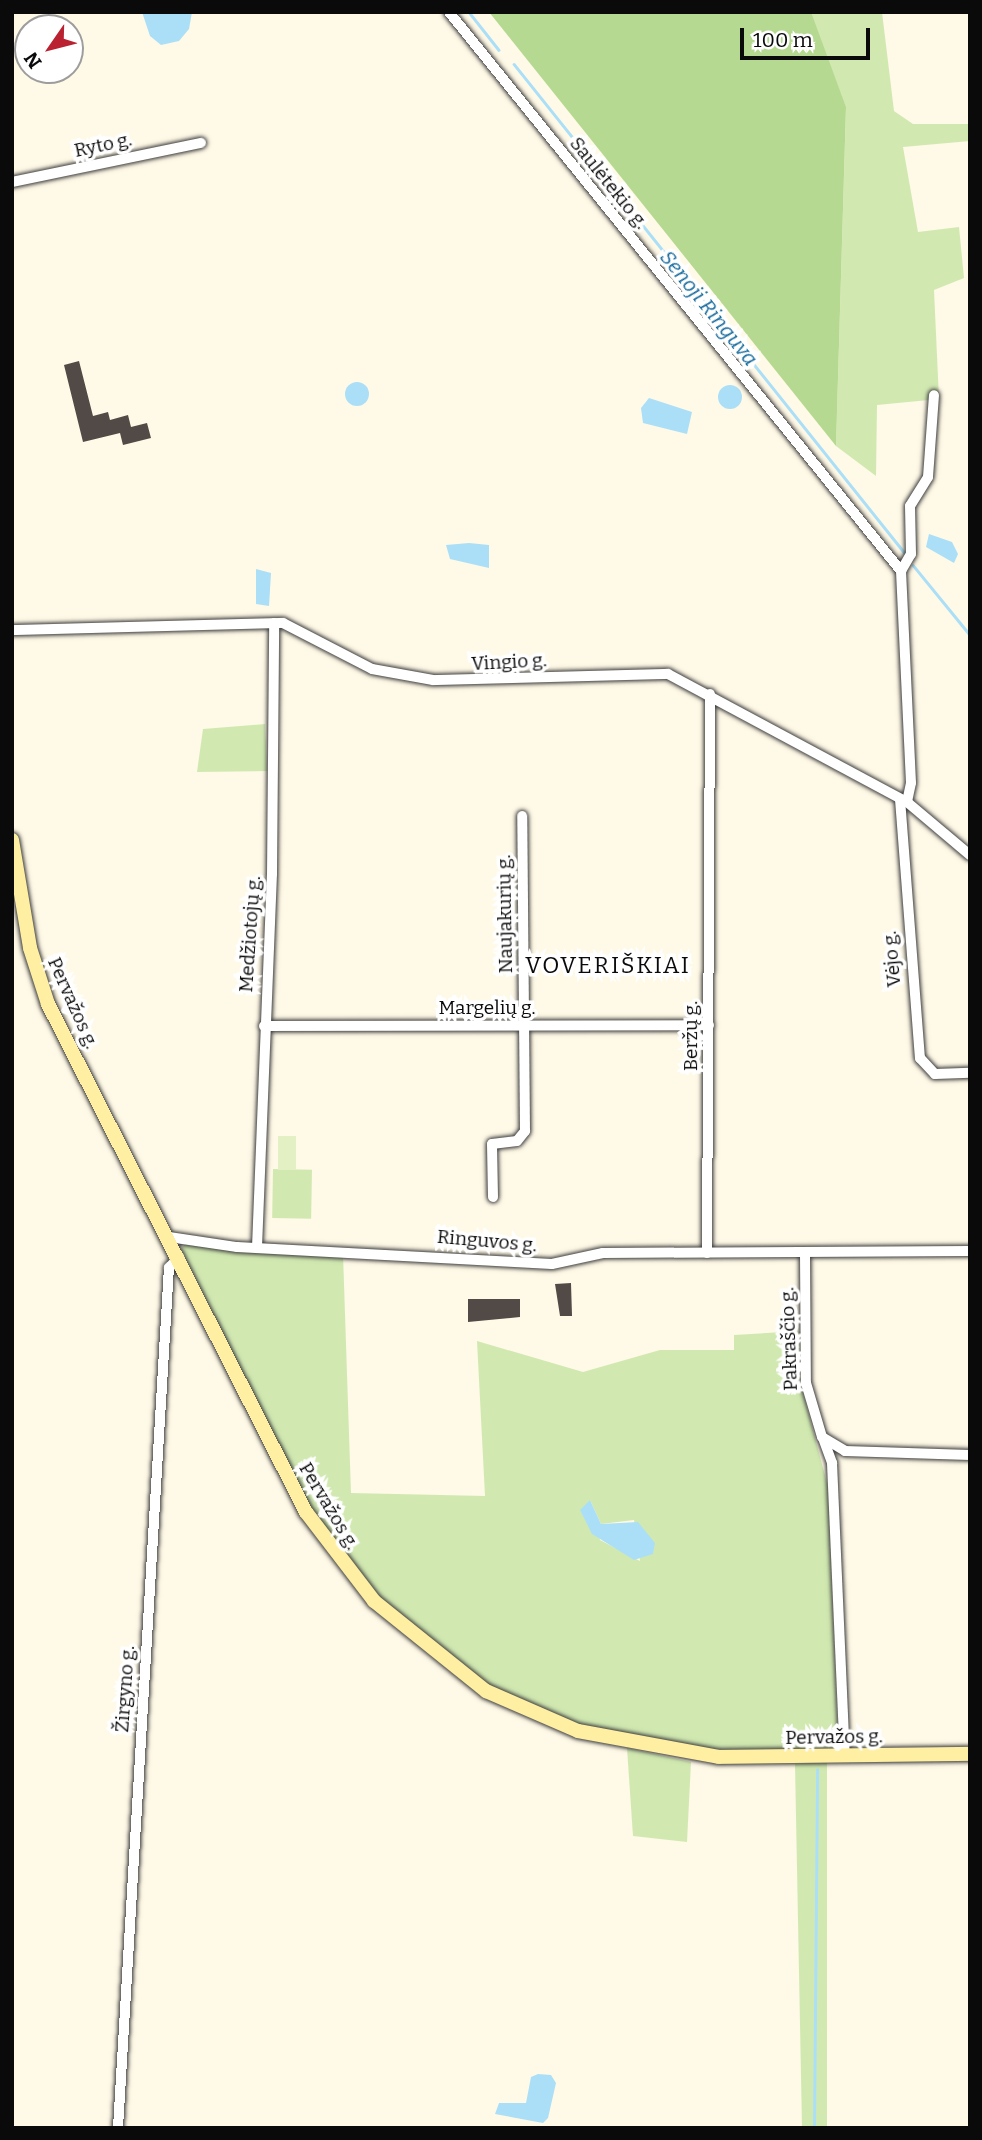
<!DOCTYPE html>
<html>
<head>
<meta charset="utf-8">
<style>
	body { margin:0 }
	#map { position:relative; width:982px; height:2140px; overflow:hidden; background:#fff9e7; font-family:Bitter,serif }
	div>[style] { position:absolute }
	.green>* { inset:0; background:#d1e9b1; transform-origin:0 0 }
	.forest>* { inset:0; background:#b5d990 }
	.pitch>* { inset:0; background:#e3f0c3; transform-origin:0 0 }
	.water>* { inset:0; background:#abdff7 }
	.round { border-radius:50% }
	.stream>* { height:2.5px; margin:-1.25px; padding:0 1.25px; transform-origin:1.25px; border-radius:1.25px; background:#abdff7 }
	.building>* { inset:0; background:#524a46 }
	.roads { filter:drop-shadow(0 0 2px #3d3d3d) drop-shadow(0 0 2px #3d3d3d) }
	.street>* { height:10px; margin:-5px; padding:0 5px; transform-origin:5px; border-radius:5px; background:#fff }
	.secondary>* { height:14px; margin:-7px; padding:0 7px; transform-origin:7px; border-radius:7px; background:#ffefa2 }
	span { translate:-50% -50%; white-space:nowrap; text-align:center; line-height:1.15; -webkit-text-stroke:7px #fff; paint-order:stroke }
	.street-label { font-size:19px; color:#0a0a0a }
	.water-label { font-size:21px; color:#13689b; font-style:italic }
	.quarter-label { font-size:23px; color:#0a0a0a; letter-spacing:2px }
	.frame { position:absolute; inset:0; border:14px solid #0a0a0a; pointer-events:none }
	.north { position:absolute; left:14px; top:14px; width:70px; height:70px; box-sizing:border-box; background:#fff; border:2px solid #9d9d9d; border-radius:50%; rotate:235deg; font-size:19px; font-weight:700; line-height:28px; text-align:center; color:#0a0a0a }
	.north::after { content:''; display:block; margin:auto; width:24px; height:32px; background:#ba2131; clip-path:polygon(50% 0,100% 100%,50% 72%,0 100%) }
	.scale { position:absolute; left:740px; top:28px; width:130px; height:32px; box-sizing:border-box; border:4px solid #0a0a0a; border-top:0; padding-left:9px; font-size:21px; line-height:24px; white-space:nowrap; color:#0a0a0a; -webkit-text-stroke:5px #fff; paint-order:stroke }
</style>
</head>
<body>
<div id="map">
	<div class="green">
		<i style="clip-path:polygon(882px 12px,894px 111px,913px 124px,970px 124px,970px 141px,903px 147px,918px 232px,959px 227px,964px 278px,934px 290px,939px 399px,877px 405px,876px 476px,836px 446px,846px 108px,811px 14px)"></i>
		<i style="clip-path:polygon(265px 724px,267px 771px,197px 772px,203px 729px)"></i>
		<i style="left:273px;top:1169px;width:39px;height:49px;rotate:1deg"></i>
		<i style="clip-path:polygon(evenodd,187px 1242px,343px 1254px,351px 1493px,485px 1496px,477px 1341px,583px 1372px,660px 1350px,734px 1350px,734px 1335px,801px 1331px,802px 1389px,828px 1487px,838px 1744px,833px 1750px,736px 1755px,573px 1725px,496px 1691px,368px 1590px,315px 1518px,181px 1249px,187px 1242px,590px 1500px,601px 1524px,634px 1520px,640px 1561px,600px 1540px,590px 1500px)"></i>
		<i style="clip-path:polygon(627px 1748px,691px 1762px,687px 1842px,633px 1836px)"></i>
		<i style="clip-path:polygon(827px 1762px,827px 2128px,802px 2128px,795px 1764px)"></i>
	</div>
	<div class="forest">
		<i style="clip-path:polygon(489px 12px,811px 12px,846px 107px,836px 446px)"></i>
	</div>
	<div class="pitch">
		<i style="left:278px;top:1136px;width:18px;height:34px"></i>
	</div>
	<div class="water">
		<i style="clip-path:polygon(142px 12px,192px 12px,189px 29px,179px 41px,161px 45px,150px 36px)"></i>
		<i class="round" style="left:345px;top:382px;width:24px;height:24px"></i>
		<i class="round" style="left:718px;top:385px;width:24px;height:24px"></i>
		<i style="clip-path:polygon(649px 398px,692px 412px,687px 434px,643px 423px,641px 408px)"></i>
		<i style="clip-path:polygon(929px 534px,952px 542px,958px 554px,954px 563px,926px 547px)"></i>
		<i style="clip-path:polygon(469px 543px,489px 545px,489px 568px,450px 559px,446px 545px)"></i>
		<i style="clip-path:polygon(256px 569px,271px 573px,269px 606px,256px 604px)"></i>
		<i style="clip-path:polygon(590px 1500px,601px 1524px,638px 1522px,655px 1543px,653px 1554px,634px 1560px,592px 1534px,580px 1510px)"></i>
		<i style="clip-path:polygon(538px 2074px,551px 2075px,556px 2083px,548px 2118px,543px 2123px,495px 2114px,499px 2103px,526px 2103px,531px 2077px)"></i>
	</div>
	<div class="stream">
		<i style="left:469px;top:12px;width:48px;rotate:51.7deg"></i>
		<i style="left:514px;top:64px;width:625px;rotate:51.37deg"></i>
		<i style="left:913px;top:565px;width:90px;rotate:50.8deg"></i>
		<i style="left:814px;top:2128px;width:358px;rotate:-89.5deg"></i>
	</div>
	<div class="building">
		<i style="clip-path:polygon(79px 361px,93px 416px,108px 412px,110px 420px,128px 415px,131px 427px,147px 423px,151px 438px,123px 445px,120px 433px,83px 442px,64px 365px)"></i>
		<i style="clip-path:polygon(571px 1283px,572px 1316px,560px 1316px,555px 1284px)"></i>
		<i style="clip-path:polygon(468px 1299px,520px 1299px,520px 1317px,468px 1322px)"></i>
	</div>
	<div class="roads">
		<div class="street">
			<i style="left:449px;top:12px;width:719px;rotate:51.04deg"></i>
			<i style="left:12px;top:182px;width:193px;rotate:-11.7deg"></i>
			<i style="left:901px;top:571px;width:212px;rotate:87.3deg"></i>
			<i style="left:911px;top:783px;width:19px;rotate:102deg"></i>
			<i style="left:901px;top:571px;width:20px;rotate:-60deg"></i>
			<i style="left:911px;top:554px;width:48px;rotate:-91.2deg"></i>
			<i style="left:910px;top:506px;width:34px;rotate:-58deg"></i>
			<i style="left:928px;top:477px;width:82px;rotate:-85.8deg"></i>
			<i style="left:12px;top:630px;width:271px;rotate:-1.5deg"></i>
			<i style="left:283px;top:623px;width:100px;rotate:27.3deg"></i>
			<i style="left:372px;top:669px;width:62px;rotate:10.2deg"></i>
			<i style="left:433px;top:680px;width:235px;rotate:-1.5deg"></i>
			<i style="left:668px;top:674px;width:271px;rotate:28.2deg"></i>
			<i style="left:907px;top:802px;width:82px;rotate:40.1deg"></i>
			<i style="left:900px;top:799px;width:260px;rotate:85.6deg"></i>
			<i style="left:920px;top:1058px;width:22px;rotate:47deg"></i>
			<i style="left:935px;top:1074px;width:35px;rotate:-2deg"></i>
			<i style="left:264px;top:1026px;width:445px;rotate:-0.1deg"></i>
			<i style="left:493px;top:1197px;width:53px;rotate:-91.1deg"></i>
			<i style="left:492px;top:1144px;width:25px;rotate:-7deg"></i>
			<i style="left:517px;top:1141px;width:13px;rotate:-51deg"></i>
			<i style="left:525px;top:1131px;width:315px;rotate:-90.5deg"></i>
			<i style="left:169px;top:1237px;width:69px;rotate:8.4deg"></i>
			<i style="left:237px;top:1247px;width:315px;rotate:3.1deg"></i>
			<i style="left:552px;top:1264px;width:52px;rotate:-12.2deg"></i>
			<i style="left:603px;top:1253px;width:367px;rotate:-0.3deg"></i>
			<i style="left:257px;top:1247px;width:373px;rotate:-87.7deg"></i>
			<i style="left:272px;top:874px;width:251px;rotate:-89.5deg"></i>
			<i style="left:707px;top:1253px;width:559px;rotate:-89.69deg"></i>
			<i style="left:805px;top:1254px;width:129px;rotate:89.6deg"></i>
			<i style="left:806px;top:1383px;width:56px;rotate:73.5deg"></i>
			<i style="left:822px;top:1437px;width:27px;rotate:31deg"></i>
			<i style="left:845px;top:1451px;width:125px;rotate:1.8deg"></i>
			<i style="left:823px;top:1438px;width:27px;rotate:70deg"></i>
			<i style="left:832px;top:1463px;width:293px;rotate:87.5deg"></i>
			<i style="left:118px;top:2128px;width:862px;rotate:-86.61deg"></i>
			<i style="left:169px;top:1268px;width:15px;rotate:-48deg"></i>
		</div>
		<div class="secondary">
			<i style="left:12px;top:840px;width:109px;rotate:80.5deg"></i>
			<i style="left:30px;top:948px;width:59px;rotate:72.2deg"></i>
			<i style="left:48px;top:1004px;width:570px;rotate:63.08deg"></i>
			<i style="left:306px;top:1512px;width:112px;rotate:52.6deg"></i>
			<i style="left:374px;top:1601px;width:144px;rotate:38.8deg"></i>
			<i style="left:486px;top:1691px;width:100px;rotate:23.5deg"></i>
			<i style="left:578px;top:1731px;width:143px;rotate:10.4deg"></i>
			<i style="left:719px;top:1757px;width:251px;rotate:-0.7deg"></i>
		</div>
	</div>
	<div class="street-label">
		<span style="left:103px;top:145px;rotate:-12deg">Ryto g.</span>
		<span style="left:609px;top:183px;rotate:51deg">Saulėtekio g.</span>
		<span style="left:509px;top:662px;rotate:-3deg">Vingio g.</span>
		<span style="left:505px;top:914px;rotate:-91deg">Naujakurių g.</span>
		<span style="left:250px;top:934px;rotate:-86deg">Medžiotojų g.</span>
		<span style="left:892px;top:959px;rotate:-95deg">Vėjo g.</span>
		<span style="left:73px;top:1003px;rotate:66deg">Pervažos g.</span>
		<span style="left:487px;top:1008px">Margelių g.</span>
		<span style="left:691px;top:1036px;rotate:-90deg">Beržų g.</span>
		<span style="left:487px;top:1241px;rotate:5deg">Ringuvos g.</span>
		<span style="left:789px;top:1339px;rotate:-92deg">Pakraščio g.</span>
		<span style="left:329px;top:1506px;rotate:59deg">Pervažos g.</span>
		<span style="left:125px;top:1689px;rotate:-86deg">Žirgyno g.</span>
		<span style="left:834px;top:1737px;rotate:-1deg">Pervažos g.</span>
	</div>
	<div class="water-label">
		<span style="left:709px;top:308px;rotate:51deg">Senoji Ringuva</span>
	</div>
	<div class="quarter-label">
		<span style="left:608px;top:965px">VOVERIŠKIAI</span>
	</div>
	<div class="frame"></div>
	<div class="north">N</div>
	<div class="scale">100 m</div>
</div>
</body>
</html>
